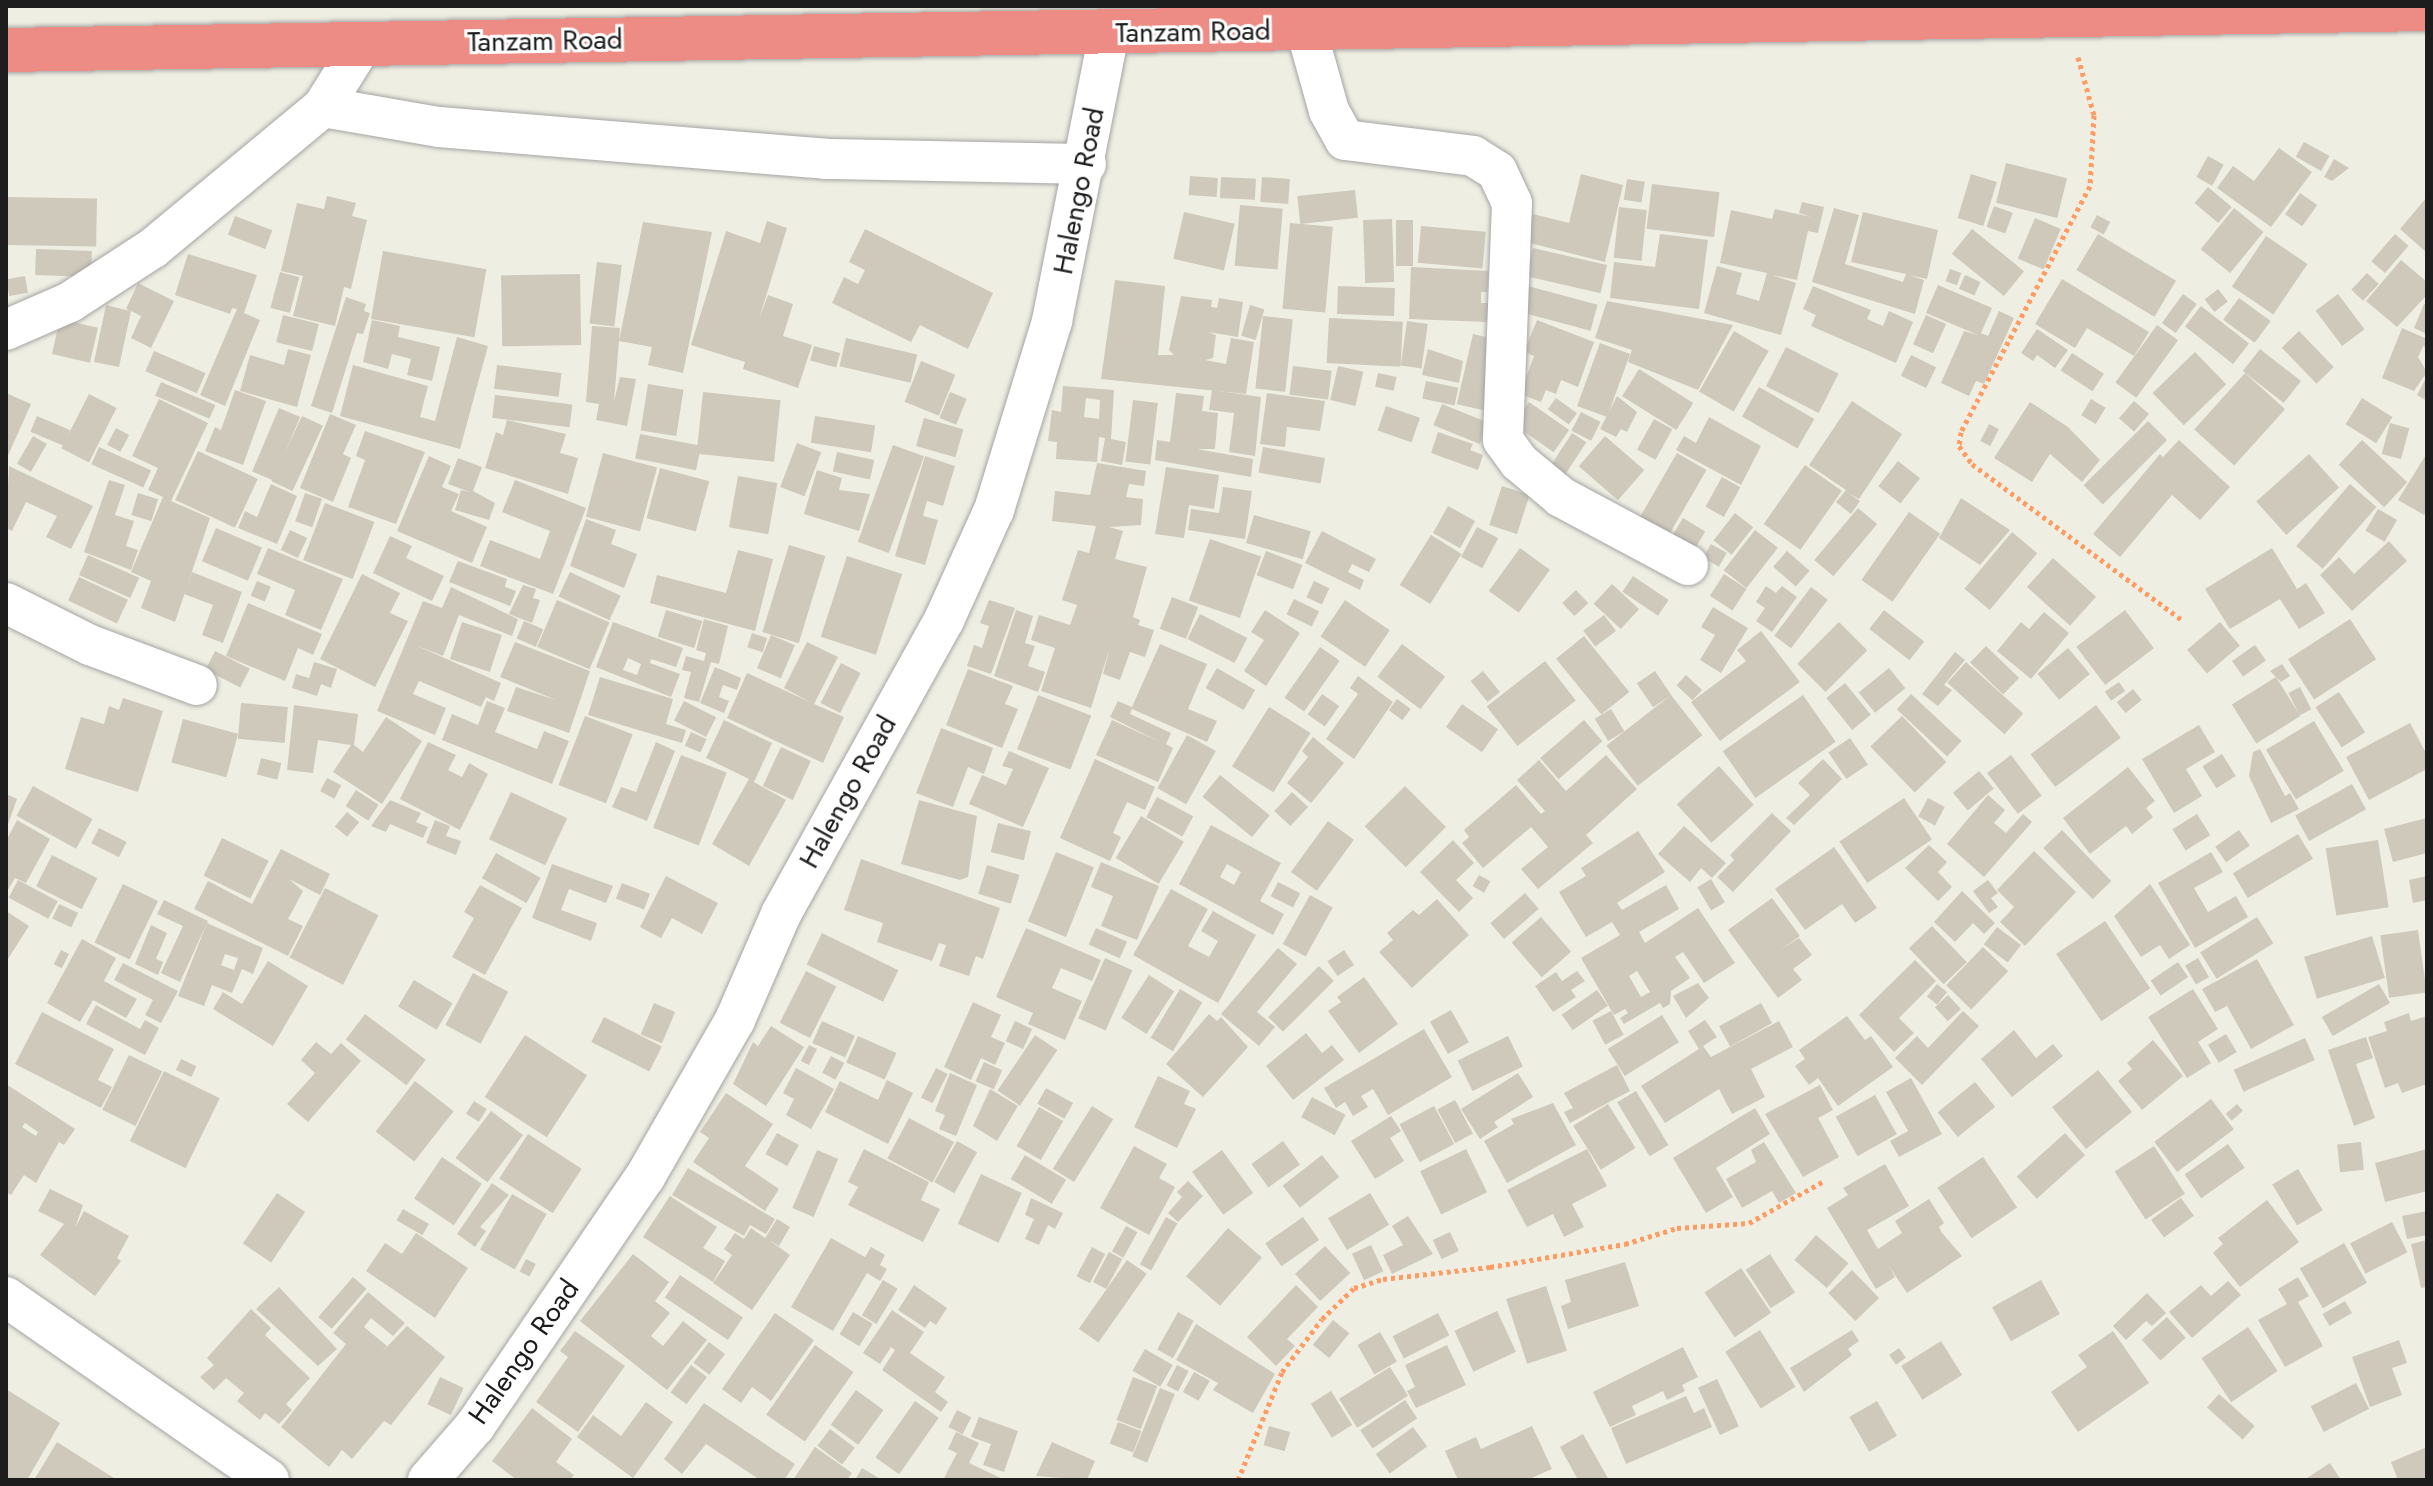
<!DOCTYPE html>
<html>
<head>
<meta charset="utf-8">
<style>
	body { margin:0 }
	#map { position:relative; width:2433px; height:1486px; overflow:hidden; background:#efeee2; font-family:Jost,sans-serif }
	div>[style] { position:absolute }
	.building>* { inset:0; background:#cfc9bb; transform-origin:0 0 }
	.path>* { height:5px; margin-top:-2.5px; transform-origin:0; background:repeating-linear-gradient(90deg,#ff9c64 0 4px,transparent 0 8px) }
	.roads { filter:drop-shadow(0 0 2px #a4a4a4) drop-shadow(0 0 2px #a4a4a4) }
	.minor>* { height:40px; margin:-20px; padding:0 20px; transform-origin:20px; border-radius:20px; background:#fff }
	.highway>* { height:44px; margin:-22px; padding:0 22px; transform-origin:22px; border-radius:22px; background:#ed8c84 }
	span { translate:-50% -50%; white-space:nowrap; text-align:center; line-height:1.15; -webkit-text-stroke:6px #fff; paint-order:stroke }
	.street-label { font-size:28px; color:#1d1d1d }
	.frame { position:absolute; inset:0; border:8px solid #1d1d1d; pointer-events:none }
</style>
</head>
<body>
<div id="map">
	<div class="building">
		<i style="left:2304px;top:142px;width:29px;height:17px;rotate:29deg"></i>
		<i style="clip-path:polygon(2279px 148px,2312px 172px,2271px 227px,2217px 188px,2233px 166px,2254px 181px)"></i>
		<i style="left:2208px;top:156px;width:18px;height:24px;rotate:29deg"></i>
		<i style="clip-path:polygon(2334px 159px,2349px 168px,2332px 181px,2324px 177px)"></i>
		<i style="left:2006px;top:163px;width:63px;height:41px;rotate:14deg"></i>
		<i style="clip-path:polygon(1581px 174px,1623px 185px,1605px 262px,1526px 242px,1533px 214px,1569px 223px)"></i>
		<i style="left:1971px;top:174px;width:27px;height:46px;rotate:17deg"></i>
		<i style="left:1190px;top:176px;width:28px;height:19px;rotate:4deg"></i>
		<i style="left:1221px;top:177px;width:35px;height:21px;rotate:3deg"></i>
		<i style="left:1262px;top:177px;width:28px;height:25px;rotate:4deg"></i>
		<i style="left:1627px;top:179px;width:18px;height:21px;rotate:9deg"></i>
		<i style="left:1652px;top:184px;width:68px;height:45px;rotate:7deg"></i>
		<i style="left:2208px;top:187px;width:31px;height:21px;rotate:40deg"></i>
		<i style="left:1355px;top:190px;width:28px;height:58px;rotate:84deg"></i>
		<i style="left:2300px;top:193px;width:21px;height:26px;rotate:35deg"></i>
		<i style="clip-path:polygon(327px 196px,356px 203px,352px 216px,367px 220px,351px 289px,344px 287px,335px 326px,293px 316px,303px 276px,281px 271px,297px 203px,324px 209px)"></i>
		<i style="left:6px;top:197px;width:91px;height:48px;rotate:1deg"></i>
		<i style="clip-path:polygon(2427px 197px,2427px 253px,2400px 229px)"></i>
		<i style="clip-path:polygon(1802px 202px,1824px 207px,1818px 233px,1808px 231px,1797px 280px,1772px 275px,1796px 283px,1781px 335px,1704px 313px,1717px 266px,1742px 273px,1736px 294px,1759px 301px,1767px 273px,1720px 263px,1731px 210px,1772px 219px,1775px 209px,1811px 217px,1799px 213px)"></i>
		<i style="left:1240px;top:205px;width:43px;height:61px;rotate:5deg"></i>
		<i style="left:1994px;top:206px;width:20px;height:22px;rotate:20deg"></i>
		<i style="left:1619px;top:207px;width:28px;height:51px;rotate:6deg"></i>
		<i style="clip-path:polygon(1834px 208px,1859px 215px,1845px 264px,1903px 282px,1906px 274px,1851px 262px,1863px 212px,1938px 230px,1927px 279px,1909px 275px,1924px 280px,1915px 314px,1812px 282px)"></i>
		<i style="left:2234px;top:208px;width:38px;height:53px;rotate:39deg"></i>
		<i style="left:1184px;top:212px;width:52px;height:48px;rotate:13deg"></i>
		<i style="left:2097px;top:215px;width:15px;height:14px;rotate:28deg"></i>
		<i style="left:235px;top:216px;width:40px;height:20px;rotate:21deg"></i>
		<i style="left:2035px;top:218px;width:28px;height:44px;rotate:23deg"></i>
		<i style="left:1392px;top:219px;width:63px;height:29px;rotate:88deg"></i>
		<i style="left:1396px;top:220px;width:17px;height:46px"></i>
		<i style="clip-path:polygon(767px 221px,787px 228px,759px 319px,768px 295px,793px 304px,783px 336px,812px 345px,798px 388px,743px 369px,745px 362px,691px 345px,726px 231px,760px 243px)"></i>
		<i style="clip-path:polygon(643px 222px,712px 232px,683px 373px,648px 365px,652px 347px,619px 341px,614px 401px,620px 377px,636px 379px,627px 426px,596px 420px,599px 404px,586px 402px,592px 326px,620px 328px,619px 341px)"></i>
		<i style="left:1290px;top:223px;width:43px;height:86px;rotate:5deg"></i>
		<i style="left:1421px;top:226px;width:65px;height:37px;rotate:5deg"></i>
		<i style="clip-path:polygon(865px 229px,993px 293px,968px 349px,920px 325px,911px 342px,832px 303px,844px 277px,858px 284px,865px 270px,849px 262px)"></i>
		<i style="left:1972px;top:229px;width:67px;height:32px;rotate:39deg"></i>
		<i style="clip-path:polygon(1660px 234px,1708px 240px,1699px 309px,1610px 298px,1614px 262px,1655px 267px)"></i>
		<i style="left:2098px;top:234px;width:91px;height:42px;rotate:31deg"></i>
		<i style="left:2395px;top:234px;width:18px;height:36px;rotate:41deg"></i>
		<i style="left:2266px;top:236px;width:50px;height:61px;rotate:34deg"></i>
		<i style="left:1533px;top:248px;width:76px;height:29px;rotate:13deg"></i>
		<i style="left:36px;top:249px;width:56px;height:26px;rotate:2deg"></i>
		<i style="left:383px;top:251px;width:105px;height:69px;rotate:10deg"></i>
		<i style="clip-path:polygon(188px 254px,257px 275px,244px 313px,260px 320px,225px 406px,200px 395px,237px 309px,232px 308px,230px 314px,175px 295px)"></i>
		<i style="clip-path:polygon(2401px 260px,2427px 282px,2427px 295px,2397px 327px,2366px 301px)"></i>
		<i style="left:597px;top:262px;width:25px;height:62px;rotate:7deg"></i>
		<i style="clip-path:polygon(1411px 267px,1489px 271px,1487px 292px,1481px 292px,1481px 303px,1488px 303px,1487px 322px,1409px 319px)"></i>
		<i style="left:1950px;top:269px;width:12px;height:13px;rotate:20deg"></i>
		<i style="left:280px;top:272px;width:20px;height:37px;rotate:15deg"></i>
		<i style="left:2367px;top:273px;width:16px;height:23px;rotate:43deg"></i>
		<i style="left:580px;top:274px;width:71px;height:79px;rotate:89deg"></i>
		<i style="left:1965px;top:275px;width:17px;height:15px;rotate:24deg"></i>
		<i style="left:25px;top:276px;width:17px;height:19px;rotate:80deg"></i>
		<i style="clip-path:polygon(2062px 279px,2149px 332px,2134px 356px,2087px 328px,2075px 348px,2035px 324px)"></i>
		<i style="clip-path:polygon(1115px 280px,1165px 286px,1158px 355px,1174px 355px,1169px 350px,1181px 296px,1212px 300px,1211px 307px,1217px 308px,1219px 298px,1243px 302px,1238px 337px,1208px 332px,1216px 335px,1213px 358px,1205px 360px,1226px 364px,1231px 338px,1254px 342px,1246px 394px,1101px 379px)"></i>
		<i style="clip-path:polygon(138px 283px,174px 301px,151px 348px,131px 338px,141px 316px,131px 311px,119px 367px,94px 362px,106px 305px,130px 311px,126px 309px)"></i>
		<i style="clip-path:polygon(1938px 285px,1992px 308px,1981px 333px,1988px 336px,1999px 311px,2014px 318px,1984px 384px,1976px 381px,1969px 396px,1941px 383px,1964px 331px,1978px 335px,1926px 313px)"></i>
		<i style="left:1338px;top:286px;width:57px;height:28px;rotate:2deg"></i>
		<i style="left:1528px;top:286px;width:72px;height:27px;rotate:15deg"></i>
		<i style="clip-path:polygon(1813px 286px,1871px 310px,1867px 319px,1883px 326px,1889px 311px,1913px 322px,1896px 363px,1811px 326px,1816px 315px,1803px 309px)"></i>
		<i style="left:2218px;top:289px;width:16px;height:17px;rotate:52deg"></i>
		<i style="left:2183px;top:294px;width:17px;height:36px;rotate:36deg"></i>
		<i style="left:2338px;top:294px;width:44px;height:28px;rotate:53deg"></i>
		<i style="clip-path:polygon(346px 297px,366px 304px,364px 311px,370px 313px,363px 334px,357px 333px,332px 413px,311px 406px)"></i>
		<i style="left:2239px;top:298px;width:39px;height:27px;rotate:36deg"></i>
		<i style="clip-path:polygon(1607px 301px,1733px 325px,1698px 390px,1628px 362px,1632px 350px,1595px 338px)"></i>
		<i style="clip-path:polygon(2424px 304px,2427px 305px,2427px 334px,2414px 328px)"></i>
		<i style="left:1250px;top:305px;width:15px;height:32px;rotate:16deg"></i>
		<i style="left:2201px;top:306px;width:61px;height:26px;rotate:38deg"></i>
		<i style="left:283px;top:315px;width:37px;height:28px;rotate:14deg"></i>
		<i style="left:1926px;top:315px;width:22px;height:32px;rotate:24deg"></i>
		<i style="left:1263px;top:316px;width:30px;height:73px;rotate:6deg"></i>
		<i style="left:1329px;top:318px;width:74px;height:45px;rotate:3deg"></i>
		<i style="left:60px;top:319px;width:39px;height:36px;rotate:13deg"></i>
		<i style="clip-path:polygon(372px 320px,400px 326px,398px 337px,440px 347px,432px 381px,407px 375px,411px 359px,392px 354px,388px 369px,363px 362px)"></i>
		<i style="clip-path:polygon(1537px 320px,1594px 342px,1578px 387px,1561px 380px,1556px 394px,1546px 390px,1541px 402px,1520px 394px,1534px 356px,1524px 352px)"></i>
		<i style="left:1407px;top:321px;width:21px;height:45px;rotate:8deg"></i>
		<i style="left:2157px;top:325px;width:26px;height:71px;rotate:36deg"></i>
		<i style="clip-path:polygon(2402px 328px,2427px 339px,2427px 356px,2424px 345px,2418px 357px,2427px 372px,2414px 391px,2382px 378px)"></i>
		<i style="clip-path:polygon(2037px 329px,2068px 350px,2055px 368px,2037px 355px,2033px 361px,2021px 353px)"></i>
		<i style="left:1734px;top:331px;width:40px;height:70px;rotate:30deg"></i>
		<i style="left:2299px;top:331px;width:50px;height:24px;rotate:46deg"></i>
		<i style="left:1473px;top:334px;width:32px;height:72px;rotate:13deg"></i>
		<i style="clip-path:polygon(457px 337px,488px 346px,460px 449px,340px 416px,353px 365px,428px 386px,420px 417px,435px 421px)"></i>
		<i style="left:846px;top:338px;width:73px;height:29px;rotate:13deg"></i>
		<i style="left:1600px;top:343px;width:32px;height:67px;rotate:20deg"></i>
		<i style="left:814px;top:346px;width:27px;height:15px;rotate:15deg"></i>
		<i style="left:1786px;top:347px;width:59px;height:44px;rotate:27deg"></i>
		<i style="clip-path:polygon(288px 349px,311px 355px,297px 407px,240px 391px,250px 355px,284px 365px)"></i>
		<i style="clip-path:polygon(1428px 349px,1463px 361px,1459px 383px,1422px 375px)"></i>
		<i style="left:2260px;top:349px;width:52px;height:28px;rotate:38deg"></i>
		<i style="left:154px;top:351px;width:56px;height:22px;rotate:23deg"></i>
		<i style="left:2195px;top:352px;width:45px;height:59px;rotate:46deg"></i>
		<i style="left:2072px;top:353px;width:38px;height:21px;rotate:33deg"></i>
		<i style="left:1911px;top:355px;width:28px;height:23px;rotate:26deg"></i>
		<i style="left:921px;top:361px;width:37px;height:44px;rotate:22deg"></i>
		<i style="left:497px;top:365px;width:65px;height:24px;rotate:7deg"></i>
		<i style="left:1293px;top:366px;width:39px;height:29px;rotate:7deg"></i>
		<i style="left:1338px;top:366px;width:26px;height:35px;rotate:13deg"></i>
		<i style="left:1639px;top:369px;width:64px;height:32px;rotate:32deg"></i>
		<i style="left:1378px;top:373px;width:19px;height:14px;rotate:12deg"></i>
		<i style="left:2245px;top:373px;width:54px;height:76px;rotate:42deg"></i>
		<i style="clip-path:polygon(2427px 376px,2427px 401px,2417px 395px)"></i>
		<i style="left:1426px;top:381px;width:33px;height:18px;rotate:12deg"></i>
		<i style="left:161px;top:382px;width:59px;height:15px;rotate:23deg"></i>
		<i style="left:648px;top:384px;width:36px;height:47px;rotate:9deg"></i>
		<i style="clip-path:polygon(evenodd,1063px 386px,1114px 390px,1111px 439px,1126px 442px,1122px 465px,1101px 461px,1105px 438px,1099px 437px,1097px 462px,1056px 459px,1057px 442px,1048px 441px,1052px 410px,1061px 412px,1063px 386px,1086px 398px,1100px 400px,1099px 419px,1084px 417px,1086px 398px)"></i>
		<i style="left:1759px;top:387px;width:64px;height:34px;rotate:30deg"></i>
		<i style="clip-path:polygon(235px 390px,266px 401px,243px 465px,205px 451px,215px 427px,221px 430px)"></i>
		<i style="clip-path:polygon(1212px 390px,1261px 397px,1255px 456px,1229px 452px,1234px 413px,1209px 410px)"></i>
		<i style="left:703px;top:392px;width:78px;height:62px;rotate:6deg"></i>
		<i style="left:950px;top:392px;width:18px;height:28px;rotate:22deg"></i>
		<i style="clip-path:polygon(6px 393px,31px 404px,6px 460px)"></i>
		<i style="clip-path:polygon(1176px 393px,1204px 396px,1202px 411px,1218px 413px,1215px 449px,1197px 449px,1253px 459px,1251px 477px,1155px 460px,1157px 440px,1170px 442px)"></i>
		<i style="clip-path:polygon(1267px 393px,1325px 401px,1320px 431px,1287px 427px,1285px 447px,1260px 444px)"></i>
		<i style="left:89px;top:394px;width:31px;height:61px;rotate:27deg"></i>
		<i style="left:495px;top:395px;width:78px;height:23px;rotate:7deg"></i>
		<i style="clip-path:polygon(1617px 396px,1637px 412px,1627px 432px,1621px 429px,1616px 437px,1600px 429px)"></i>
		<i style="left:1556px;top:398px;width:26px;height:14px;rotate:36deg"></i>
		<i style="left:2362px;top:398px;width:36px;height:31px;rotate:32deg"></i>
		<i style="clip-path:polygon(159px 399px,208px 423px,171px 501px,210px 518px,175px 622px,141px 608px,151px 581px,131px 572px,163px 497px,148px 490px,158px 468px,132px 456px)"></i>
		<i style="left:2091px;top:399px;width:17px;height:19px;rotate:31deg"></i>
		<i style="left:1133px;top:400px;width:25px;height:62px;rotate:7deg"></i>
		<i style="clip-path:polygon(1852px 401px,1902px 434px,1859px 499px,1848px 493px,1860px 501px,1851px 514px,1836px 502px,1846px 490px,1809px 465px)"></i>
		<i style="left:2134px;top:401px;width:20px;height:23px;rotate:41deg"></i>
		<i style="left:1529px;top:402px;width:49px;height:27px;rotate:35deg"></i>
		<i style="clip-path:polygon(2030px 402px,2068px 427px,2100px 460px,2082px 482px,2050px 454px,2032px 482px,1994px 458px)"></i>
		<i style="left:1442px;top:404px;width:50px;height:23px;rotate:22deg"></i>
		<i style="left:1386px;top:406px;width:36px;height:26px;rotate:19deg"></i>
		<i style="left:279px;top:408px;width:23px;height:69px;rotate:23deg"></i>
		<i style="left:1581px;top:412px;width:22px;height:21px;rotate:27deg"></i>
		<i style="clip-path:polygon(330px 414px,356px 425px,343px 454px,351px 458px,333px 502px,300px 488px)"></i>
		<i style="left:37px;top:416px;width:36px;height:17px;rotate:23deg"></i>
		<i style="left:302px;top:416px;width:23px;height:72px;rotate:25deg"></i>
		<i style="left:815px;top:416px;width:61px;height:27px;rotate:9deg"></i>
		<i style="clip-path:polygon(1709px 417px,1761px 446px,1741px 485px,1676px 450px,1684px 436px,1696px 443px)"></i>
		<i style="left:924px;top:418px;width:41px;height:29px;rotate:16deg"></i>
		<i style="left:1654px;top:419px;width:21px;height:35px;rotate:29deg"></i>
		<i style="clip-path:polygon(507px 420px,566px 434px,560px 453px,578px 458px,568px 494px,485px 468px,496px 432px,503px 435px)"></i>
		<i style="left:2148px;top:421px;width:27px;height:91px;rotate:45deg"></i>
		<i style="left:2390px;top:423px;width:20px;height:32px;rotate:15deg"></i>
		<i style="left:1989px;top:424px;width:11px;height:19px;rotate:27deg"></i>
		<i style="left:116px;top:428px;width:15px;height:19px;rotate:28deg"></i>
		<i style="clip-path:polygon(365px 431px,425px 452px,396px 524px,348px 507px,365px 460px,356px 456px)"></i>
		<i style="clip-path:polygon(1438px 432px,1473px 444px,1470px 450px,1483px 455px,1478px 470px,1431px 453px)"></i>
		<i style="left:1572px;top:433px;width:17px;height:43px;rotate:33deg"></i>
		<i style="left:640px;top:434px;width:62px;height:25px;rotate:11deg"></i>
		<i style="left:33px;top:436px;width:16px;height:32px;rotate:30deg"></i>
		<i style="left:1605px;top:436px;width:52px;height:40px;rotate:41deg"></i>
		<i style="clip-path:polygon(2179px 440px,2230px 487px,2200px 520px,2172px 495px,2120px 557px,2093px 534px,2160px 454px,2163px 457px)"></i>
		<i style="left:2362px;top:440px;width:62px;height:34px;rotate:43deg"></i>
		<i style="left:797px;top:443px;width:26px;height:47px;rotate:21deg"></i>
		<i style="left:893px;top:445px;width:33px;height:103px;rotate:20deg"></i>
		<i style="left:99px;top:447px;width:57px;height:19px;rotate:24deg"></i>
		<i style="left:1263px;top:447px;width:63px;height:26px;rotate:10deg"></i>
		<i style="left:198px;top:451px;width:66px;height:54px;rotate:25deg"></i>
		<i style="left:837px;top:452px;width:38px;height:20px;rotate:12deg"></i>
		<i style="left:603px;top:453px;width:56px;height:66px;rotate:15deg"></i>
		<i style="left:1677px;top:453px;width:34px;height:76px;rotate:30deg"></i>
		<i style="clip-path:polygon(2427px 453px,2427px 510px,2424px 515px,2398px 500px)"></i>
		<i style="left:2309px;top:454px;width:45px;height:71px;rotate:48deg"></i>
		<i style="clip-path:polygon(429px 456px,451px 466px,442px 487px,459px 494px,451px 511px,487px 527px,472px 563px,397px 531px)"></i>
		<i style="clip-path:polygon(925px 456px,955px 466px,943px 506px,927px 501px,924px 512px,923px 516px,938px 520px,925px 565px,895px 556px)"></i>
		<i style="clip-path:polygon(458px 458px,482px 467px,473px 491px,495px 503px,489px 520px,455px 510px,461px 490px,470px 492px,448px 484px)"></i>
		<i style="left:1898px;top:461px;width:28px;height:32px;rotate:38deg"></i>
		<i style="clip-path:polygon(1097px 463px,1146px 471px,1144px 486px,1129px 484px,1126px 497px,1143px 499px,1141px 525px,1109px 527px,1123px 531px,1115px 559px,1147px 567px,1133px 617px,1140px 620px,1138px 625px,1154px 630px,1145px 657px,1130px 652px,1120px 680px,1103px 674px,1110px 647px,1091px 708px,1041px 691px,1055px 648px,1031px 640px,1039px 615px,1070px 625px,1077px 605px,1062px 600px,1078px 550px,1089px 553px,1096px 526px,1052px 521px,1055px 491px,1090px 495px)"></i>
		<i style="left:1805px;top:465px;width:45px;height:72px;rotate:35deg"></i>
		<i style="clip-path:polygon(9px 466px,93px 506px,71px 549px,46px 537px,57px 516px,26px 502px,12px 531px,6px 528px)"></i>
		<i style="clip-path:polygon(1166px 467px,1219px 475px,1214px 509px,1189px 505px,1184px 538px,1155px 534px)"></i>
		<i style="left:660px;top:468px;width:51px;height:52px;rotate:15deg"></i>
		<i style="clip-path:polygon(817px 470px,842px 478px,839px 490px,870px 494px,859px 531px,804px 514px)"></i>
		<i style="left:738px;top:476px;width:40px;height:52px;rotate:10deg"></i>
		<i style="left:1722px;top:477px;width:21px;height:34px;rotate:29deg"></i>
		<i style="clip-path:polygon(109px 480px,125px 485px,115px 515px,134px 521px,126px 546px,138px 550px,131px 570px,84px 552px)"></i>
		<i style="clip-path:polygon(515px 480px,586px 508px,553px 594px,480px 566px,490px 540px,540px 559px,550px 531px,502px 512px)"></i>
		<i style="clip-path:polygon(271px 484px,297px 496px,277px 544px,238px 528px,245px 511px,257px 517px)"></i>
		<i style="left:2350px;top:484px;width:35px;height:82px;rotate:41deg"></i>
		<i style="left:1502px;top:486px;width:29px;height:41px;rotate:18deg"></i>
		<i style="clip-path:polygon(1223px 487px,1252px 491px,1245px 539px,1188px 530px,1191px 509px,1219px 513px)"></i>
		<i style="left:138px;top:493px;width:21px;height:23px;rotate:17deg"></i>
		<i style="left:305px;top:493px;width:18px;height:30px;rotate:19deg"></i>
		<i style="clip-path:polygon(1961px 498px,2010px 530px,1980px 565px,1939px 538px)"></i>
		<i style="left:325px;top:503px;width:53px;height:61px;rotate:21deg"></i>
		<i style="left:1448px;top:506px;width:31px;height:31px;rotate:29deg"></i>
		<i style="left:1858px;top:508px;width:25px;height:68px;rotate:40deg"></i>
		<i style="left:2378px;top:509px;width:22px;height:25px;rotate:30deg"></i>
		<i style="left:1909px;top:512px;width:38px;height:83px;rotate:35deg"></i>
		<i style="left:1735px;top:513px;width:23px;height:35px;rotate:38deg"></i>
		<i style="left:1254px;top:515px;width:59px;height:29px;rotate:16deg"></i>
		<i style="left:1683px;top:518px;width:26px;height:23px;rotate:31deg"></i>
		<i style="clip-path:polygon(586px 519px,616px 530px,611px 544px,637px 554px,624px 588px,570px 566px)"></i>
		<i style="left:1477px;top:527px;width:24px;height:34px;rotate:28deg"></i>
		<i style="left:216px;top:528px;width:50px;height:36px;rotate:23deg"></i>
		<i style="left:290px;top:530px;width:19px;height:22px;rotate:25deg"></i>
		<i style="left:1755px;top:530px;width:29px;height:51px;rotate:38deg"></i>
		<i style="clip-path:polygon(1322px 531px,1376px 559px,1369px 572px,1352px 564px,1348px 572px,1364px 580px,1360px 590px,1305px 563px)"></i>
		<i style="left:2012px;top:532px;width:33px;height:74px;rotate:40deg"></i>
		<i style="left:1431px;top:535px;width:36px;height:59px;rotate:32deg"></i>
		<i style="clip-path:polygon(390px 536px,412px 546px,406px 558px,444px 576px,432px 601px,373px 573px)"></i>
		<i style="left:1210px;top:539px;width:54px;height:65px;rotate:19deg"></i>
		<i style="clip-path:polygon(2389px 541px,2407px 561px,2352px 611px,2320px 575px,2339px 557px,2354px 574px)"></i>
		<i style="left:1711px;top:544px;width:18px;height:16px;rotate:29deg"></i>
		<i style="left:789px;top:545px;width:38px;height:91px;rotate:17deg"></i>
		<i style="clip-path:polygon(268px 548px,343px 579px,321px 630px,285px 615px,295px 590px,257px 574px)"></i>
		<i style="left:1520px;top:548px;width:37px;height:53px;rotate:36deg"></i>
		<i style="clip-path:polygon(2272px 548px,2297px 589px,2306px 583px,2325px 613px,2299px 629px,2280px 599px,2230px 629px,2205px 589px)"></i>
		<i style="clip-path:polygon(738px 550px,773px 559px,755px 631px,650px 603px,657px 575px,726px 593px)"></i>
		<i style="left:1266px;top:551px;width:39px;height:26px;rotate:21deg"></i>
		<i style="left:1787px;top:551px;width:30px;height:21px;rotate:41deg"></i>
		<i style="left:88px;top:555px;width:56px;height:22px;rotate:24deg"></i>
		<i style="left:847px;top:556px;width:58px;height:85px;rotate:18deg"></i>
		<i style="left:2053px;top:558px;width:58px;height:39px;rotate:42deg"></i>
		<i style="clip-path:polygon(458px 561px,507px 579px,505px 587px,516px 591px,510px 606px,449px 582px)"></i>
		<i style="clip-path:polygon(192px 572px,242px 592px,223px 643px,202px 635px,213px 605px,184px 594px)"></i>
		<i style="left:570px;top:572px;width:56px;height:27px;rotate:25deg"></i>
		<i style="clip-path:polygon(362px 574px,400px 593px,390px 613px,408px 621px,375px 687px,320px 659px)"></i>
		<i style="left:1724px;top:574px;width:27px;height:26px;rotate:33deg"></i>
		<i style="left:1633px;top:576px;width:43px;height:19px;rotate:34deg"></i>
		<i style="left:79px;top:577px;width:54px;height:26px;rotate:25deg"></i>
		<i style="left:257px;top:581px;width:15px;height:16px;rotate:23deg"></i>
		<i style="left:1314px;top:581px;width:17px;height:18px;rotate:25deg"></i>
		<i style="left:1612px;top:584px;width:37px;height:27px;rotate:43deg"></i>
		<i style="clip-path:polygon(523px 585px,536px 589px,533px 598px,540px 600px,532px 623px,509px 614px)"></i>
		<i style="clip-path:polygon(1766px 586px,1776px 593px,1782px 586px,1797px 597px,1772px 632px,1756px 621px,1765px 608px,1756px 602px)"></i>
		<i style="clip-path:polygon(451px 587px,518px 619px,512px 636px,459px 615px,443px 656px,415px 645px,501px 683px,494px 701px,486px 697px,481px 707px,419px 681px,413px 694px,446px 708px,435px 735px,377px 711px,423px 601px,442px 608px)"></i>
		<i style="left:1811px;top:587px;width:21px;height:61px;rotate:37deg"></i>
		<i style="left:1576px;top:590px;width:18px;height:19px;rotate:47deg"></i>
		<i style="left:1172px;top:597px;width:28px;height:34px;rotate:21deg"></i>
		<i style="left:1294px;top:599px;width:28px;height:17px;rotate:26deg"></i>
		<i style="left:557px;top:600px;width:57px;height:51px;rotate:23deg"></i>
		<i style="clip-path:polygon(989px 600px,1015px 608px,991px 674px,967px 666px,974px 645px,982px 648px,989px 626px,980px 623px)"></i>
		<i style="left:1345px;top:600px;width:54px;height:44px;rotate:34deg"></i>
		<i style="clip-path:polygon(248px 603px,322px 634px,313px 655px,298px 648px,285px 681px,226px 656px)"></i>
		<i style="clip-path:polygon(1713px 607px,1748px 628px,1721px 673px,1700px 660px,1715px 635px,1701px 627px)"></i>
		<i style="left:666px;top:610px;width:38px;height:28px;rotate:17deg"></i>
		<i style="clip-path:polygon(1016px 610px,1033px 616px,1025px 643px,1035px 646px,1028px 666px,1045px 672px,1038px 692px,994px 676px)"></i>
		<i style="clip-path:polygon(1265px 610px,1300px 633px,1266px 686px,1244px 671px,1264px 640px,1251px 632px)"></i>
		<i style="left:1884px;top:610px;width:51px;height:24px;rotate:38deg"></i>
		<i style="left:2125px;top:610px;width:48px;height:61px;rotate:53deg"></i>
		<i style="clip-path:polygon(2044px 612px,2069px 633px,2031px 679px,1997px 651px,2021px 622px,2029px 629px)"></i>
		<i style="left:1200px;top:614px;width:53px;height:28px;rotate:27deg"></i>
		<i style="left:1604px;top:615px;width:20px;height:26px;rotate:53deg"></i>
		<i style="clip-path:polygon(704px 619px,728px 626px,719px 664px,711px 662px,699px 702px,684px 698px,691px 672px,682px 670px,686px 656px,704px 661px,706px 653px,696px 650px)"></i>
		<i style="left:2350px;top:619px;width:48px;height:74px;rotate:57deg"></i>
		<i style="left:524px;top:621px;width:21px;height:19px;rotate:23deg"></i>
		<i style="left:462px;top:622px;width:42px;height:39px;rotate:18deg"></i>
		<i style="clip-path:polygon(evenodd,613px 622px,683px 648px,676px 667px,651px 659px,650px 663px,680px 674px,671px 697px,596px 667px,613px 622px,628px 658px,641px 664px,637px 675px,623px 670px,628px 658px)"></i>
		<i style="left:1839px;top:622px;width:40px;height:59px;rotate:45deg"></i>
		<i style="left:2220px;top:622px;width:31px;height:43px;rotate:50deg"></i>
		<i style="clip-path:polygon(1761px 631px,1800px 682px,1720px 741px,1691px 702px,1746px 661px,1737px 650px)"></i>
		<i style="left:752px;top:633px;width:16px;height:15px;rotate:18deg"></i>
		<i style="left:771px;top:635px;width:26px;height:36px;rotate:23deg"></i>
		<i style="left:1584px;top:636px;width:72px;height:36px;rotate:51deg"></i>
		<i style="clip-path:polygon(515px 642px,590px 671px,569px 733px,507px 711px,516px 687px,556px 700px,500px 677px)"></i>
		<i style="clip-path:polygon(807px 642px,838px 657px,814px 704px,844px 717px,823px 763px,727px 718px,747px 673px,810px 702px,784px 688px)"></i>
		<i style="clip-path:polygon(1160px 644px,1207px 664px,1188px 709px,1217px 721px,1207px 742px,1132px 709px,1130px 714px,1171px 733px,1166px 744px,1173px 748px,1158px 782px,1096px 755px,1112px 720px,1160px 742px,1110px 717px,1118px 701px,1132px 707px)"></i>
		<i style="left:1402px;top:644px;width:54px;height:41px;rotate:37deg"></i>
		<i style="left:2255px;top:645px;width:19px;height:28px;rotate:55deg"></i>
		<i style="left:1986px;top:646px;width:46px;height:23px;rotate:44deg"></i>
		<i style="left:1320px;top:647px;width:24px;height:62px;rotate:35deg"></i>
		<i style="left:2068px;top:648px;width:34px;height:40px;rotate:50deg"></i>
		<i style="left:215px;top:651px;width:39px;height:21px;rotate:27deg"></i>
		<i style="clip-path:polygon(1955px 652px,1965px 660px,1944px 685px,1952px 690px,1938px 706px,1922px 694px)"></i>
		<i style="left:1545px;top:661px;width:50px;height:74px;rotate:52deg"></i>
		<i style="clip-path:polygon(314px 662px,337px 669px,331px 688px,321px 684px,317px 696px,292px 688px,296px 674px,309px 678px)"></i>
		<i style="left:1966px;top:662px;width:77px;height:28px;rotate:42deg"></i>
		<i style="left:841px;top:663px;width:22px;height:45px;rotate:27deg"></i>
		<i style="clip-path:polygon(2282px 664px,2290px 676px,2281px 682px,2270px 671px)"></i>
		<i style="clip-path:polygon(715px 667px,741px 678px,737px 690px,723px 685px,719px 697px,729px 701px,724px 713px,700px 703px)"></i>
		<i style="left:1217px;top:668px;width:44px;height:23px;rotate:30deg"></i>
		<i style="left:1889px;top:668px;width:26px;height:39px;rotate:51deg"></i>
		<i style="clip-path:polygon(968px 669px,1013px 686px,1005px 704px,1018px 709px,1002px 748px,946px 725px)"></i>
		<i style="left:1483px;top:671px;width:27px;height:16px;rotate:51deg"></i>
		<i style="left:1655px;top:671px;width:29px;height:22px;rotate:56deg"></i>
		<i style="left:1686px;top:675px;width:22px;height:14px;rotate:43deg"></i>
		<i style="clip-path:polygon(1358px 676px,1393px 702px,1354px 759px,1326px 739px,1358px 694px,1350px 688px)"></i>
		<i style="clip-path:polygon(600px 677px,673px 699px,666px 724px,686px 730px,682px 743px,588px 715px)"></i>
		<i style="left:2276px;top:677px;width:46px;height:52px;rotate:58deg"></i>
		<i style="left:2119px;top:682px;width:11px;height:17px;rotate:56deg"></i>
		<i style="left:1845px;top:683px;width:41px;height:24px;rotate:51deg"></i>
		<i style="left:2300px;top:687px;width:25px;height:13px;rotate:63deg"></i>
		<i style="left:2133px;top:689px;width:14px;height:21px;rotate:51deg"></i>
		<i style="left:2339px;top:692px;width:48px;height:28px;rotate:57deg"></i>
		<i style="left:1322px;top:694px;width:21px;height:25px;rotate:35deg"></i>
		<i style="left:1911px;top:694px;width:69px;height:21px;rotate:43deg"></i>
		<i style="left:1038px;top:695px;width:57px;height:58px;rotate:21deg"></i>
		<i style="left:1671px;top:695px;width:51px;height:82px;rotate:52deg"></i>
		<i style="left:1803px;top:695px;width:57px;height:98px;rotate:55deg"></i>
		<i style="clip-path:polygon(123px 698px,163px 711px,138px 792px,65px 769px,81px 717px,104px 724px,109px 706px,119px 710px)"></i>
		<i style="left:1397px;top:699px;width:17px;height:14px;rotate:36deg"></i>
		<i style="clip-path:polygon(487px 701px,505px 708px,495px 732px,537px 749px,544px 731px,569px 741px,552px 784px,442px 740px,452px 714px,478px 725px)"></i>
		<i style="left:684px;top:701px;width:36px;height:22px;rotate:27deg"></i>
		<i style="left:241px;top:703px;width:47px;height:36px;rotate:5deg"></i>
		<i style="left:1462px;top:704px;width:44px;height:28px;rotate:35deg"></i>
		<i style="clip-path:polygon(294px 705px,358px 714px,354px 745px,363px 752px,386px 717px,422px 741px,382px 804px,333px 772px,351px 745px,318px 740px,313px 773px,287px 770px)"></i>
		<i style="left:2096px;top:705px;width:41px;height:82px;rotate:53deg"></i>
		<i style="left:1269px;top:707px;width:49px;height:70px;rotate:32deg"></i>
		<i style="left:1611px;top:709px;width:26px;height:19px;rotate:59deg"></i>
		<i style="left:585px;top:716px;width:51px;height:74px;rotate:21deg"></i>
		<i style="left:1902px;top:716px;width:64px;height:44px;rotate:46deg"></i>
		<i style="left:183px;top:719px;width:57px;height:45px;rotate:15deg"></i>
		<i style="clip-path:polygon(724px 720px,772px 743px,754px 782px,786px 800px,749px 866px,712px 844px,749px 779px,706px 758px)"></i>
		<i style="left:1584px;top:720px;width:28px;height:58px;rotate:49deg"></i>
		<i style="left:2314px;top:721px;width:58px;height:56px;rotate:59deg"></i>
		<i style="clip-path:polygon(2410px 723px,2427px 755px,2427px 769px,2369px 800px,2346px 757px)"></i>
		<i style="clip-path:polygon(2199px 725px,2215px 752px,2186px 769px,2202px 796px,2174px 813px,2142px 759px)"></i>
		<i style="clip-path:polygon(941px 728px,993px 748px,984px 774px,968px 767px,953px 807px,916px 793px)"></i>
		<i style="left:691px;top:732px;width:17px;height:15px;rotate:24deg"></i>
		<i style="left:1187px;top:735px;width:33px;height:61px;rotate:29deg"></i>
		<i style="clip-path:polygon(1313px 737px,1344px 763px,1311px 803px,1287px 783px,1308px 757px,1302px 751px)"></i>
		<i style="left:1850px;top:738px;width:32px;height:26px;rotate:56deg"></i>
		<i style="clip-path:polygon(428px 742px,456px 755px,448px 770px,462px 777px,469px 763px,488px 774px,460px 830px,400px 799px)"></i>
		<i style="clip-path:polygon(656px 742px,675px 751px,647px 821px,612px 807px,621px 787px,636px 792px)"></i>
		<i style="left:781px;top:747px;width:33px;height:43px;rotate:25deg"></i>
		<i style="clip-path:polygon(2260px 749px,2285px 796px,2290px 793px,2299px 809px,2271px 823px,2249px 776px,2253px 752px)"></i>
		<i style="clip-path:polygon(1009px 751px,1049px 768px,1023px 827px,969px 804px,982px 775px,1006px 785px,1013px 769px,1002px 766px)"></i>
		<i style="left:2222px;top:754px;width:26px;height:23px;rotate:58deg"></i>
		<i style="left:681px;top:755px;width:49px;height:78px;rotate:21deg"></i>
		<i style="clip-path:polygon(1606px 755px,1637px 789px,1586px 835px,1593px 843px,1538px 889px,1521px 869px,1548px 847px,1531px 827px,1483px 868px,1462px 843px,1469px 837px,1464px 830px,1516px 785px,1541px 814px,1545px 811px,1517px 780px,1539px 760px,1566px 791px)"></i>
		<i style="left:2011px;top:755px;width:51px;height:30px;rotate:53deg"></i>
		<i style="left:261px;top:758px;width:21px;height:17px;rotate:14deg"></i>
		<i style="clip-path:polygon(1095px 759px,1155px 787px,1145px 810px,1127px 802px,1113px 833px,1121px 837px,1110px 861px,1060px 838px)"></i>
		<i style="clip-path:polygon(1823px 759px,1842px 779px,1794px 825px,1786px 818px,1810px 795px,1798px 783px)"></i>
		<i style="left:1719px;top:766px;width:52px;height:57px;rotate:48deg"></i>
		<i style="clip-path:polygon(2128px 767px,2155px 801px,2146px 808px,2153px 817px,2132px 834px,2126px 826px,2090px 854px,2063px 818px)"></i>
		<i style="left:1979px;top:771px;width:23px;height:34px;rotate:50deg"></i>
		<i style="left:1220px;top:775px;width:64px;height:28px;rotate:39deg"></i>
		<i style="left:327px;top:778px;width:16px;height:15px;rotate:27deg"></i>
		<i style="left:2352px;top:784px;width:29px;height:65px;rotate:61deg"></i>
		<i style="left:33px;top:786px;width:68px;height:34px;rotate:29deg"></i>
		<i style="left:1405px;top:786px;width:58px;height:57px;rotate:45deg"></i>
		<i style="left:356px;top:790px;width:27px;height:19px;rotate:33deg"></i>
		<i style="left:511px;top:792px;width:62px;height:52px;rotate:25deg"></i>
		<i style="left:1292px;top:792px;width:22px;height:26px;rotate:43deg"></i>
		<i style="clip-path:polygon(6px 794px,17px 799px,6px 830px)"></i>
		<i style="clip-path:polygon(1988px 795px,2005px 810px,1994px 823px,2006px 833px,2023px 814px,2032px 822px,1984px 877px,1947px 844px)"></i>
		<i style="left:1157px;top:797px;width:41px;height:23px;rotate:28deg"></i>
		<i style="left:1904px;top:798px;width:50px;height:78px;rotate:56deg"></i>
		<i style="left:1928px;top:798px;width:19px;height:21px;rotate:28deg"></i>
		<i style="clip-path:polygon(390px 800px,421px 813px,416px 822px,428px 827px,423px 838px,390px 824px,386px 832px,371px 826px)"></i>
		<i style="clip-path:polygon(919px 800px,977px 816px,968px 877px,960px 880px,901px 864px)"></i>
		<i style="left:347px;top:812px;width:16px;height:19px;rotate:40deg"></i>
		<i style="clip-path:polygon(1772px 813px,1791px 831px,1733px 892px,1717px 877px,1734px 860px,1730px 855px)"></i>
		<i style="left:2197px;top:814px;width:25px;height:29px;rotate:58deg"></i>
		<i style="left:1141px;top:816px;width:50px;height:49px;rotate:31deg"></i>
		<i style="clip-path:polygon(2427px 818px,2427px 853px,2393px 862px,2384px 829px)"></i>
		<i style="clip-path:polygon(17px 820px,50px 839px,26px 883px,15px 878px,6px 893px,6px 841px)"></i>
		<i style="clip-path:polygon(435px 820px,450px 826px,446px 836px,461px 841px,456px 855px,426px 843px)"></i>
		<i style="left:1328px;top:821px;width:32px;height:63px;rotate:36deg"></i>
		<i style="left:998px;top:823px;width:34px;height:30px;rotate:14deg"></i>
		<i style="clip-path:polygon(evenodd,1211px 825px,1281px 863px,1260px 901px,1284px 914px,1273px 935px,1179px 884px,1211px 825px,1227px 864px,1241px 872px,1234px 885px,1220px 877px,1227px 864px)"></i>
		<i style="clip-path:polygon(1684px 826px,1726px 863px,1712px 878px,1701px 868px,1690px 882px,1658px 854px)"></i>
		<i style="left:99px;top:828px;width:31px;height:17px;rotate:27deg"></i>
		<i style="left:2062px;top:830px;width:71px;height:26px;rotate:46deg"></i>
		<i style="left:2239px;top:830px;width:19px;height:29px;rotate:55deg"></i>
		<i style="clip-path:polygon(evenodd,1638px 831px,1665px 872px,1617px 903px,1622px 910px,1666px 885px,1679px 909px,1639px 932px,1645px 943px,1698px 908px,1735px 963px,1704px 983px,1683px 952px,1675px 957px,1690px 978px,1671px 991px,1670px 1004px,1663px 1008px,1660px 1003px,1624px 1024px,1620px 1018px,1628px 1013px,1625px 1009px,1614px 1015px,1581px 958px,1620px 935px,1612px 922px,1586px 937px,1559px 892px,1586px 876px,1581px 868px,1638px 831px,1637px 971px,1650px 992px,1641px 997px,1629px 976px,1637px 971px)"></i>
		<i style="left:2298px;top:834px;width:29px;height:76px;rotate:59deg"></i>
		<i style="left:222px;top:838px;width:52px;height:42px;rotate:26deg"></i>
		<i style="clip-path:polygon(1453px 840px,1474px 863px,1456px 880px,1473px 898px,1459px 912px,1420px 872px)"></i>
		<i style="left:2378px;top:840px;width:68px;height:53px;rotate:81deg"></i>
		<i style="clip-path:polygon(1929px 845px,1947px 862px,1938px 872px,1952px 887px,1938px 901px,1905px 868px)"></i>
		<i style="clip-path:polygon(1834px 847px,1877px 908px,1855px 923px,1842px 904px,1805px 930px,1775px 889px)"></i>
		<i style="clip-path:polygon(281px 849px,330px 874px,320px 895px,289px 879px,303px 891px,288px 919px,303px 926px,288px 956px,194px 909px,208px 881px,252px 904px)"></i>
		<i style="clip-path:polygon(2034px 851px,2076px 892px,2025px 946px,2000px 922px,2014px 907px,1997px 890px)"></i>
		<i style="left:1056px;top:852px;width:41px;height:75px;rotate:22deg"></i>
		<i style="clip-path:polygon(2211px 852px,2223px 872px,2194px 888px,2208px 912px,2236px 896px,2248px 917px,2195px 948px,2158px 883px)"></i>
		<i style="left:496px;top:853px;width:51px;height:29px;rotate:29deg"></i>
		<i style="left:52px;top:855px;width:51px;height:35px;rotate:27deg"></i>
		<i style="clip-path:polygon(861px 859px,1000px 908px,983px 959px,976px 956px,969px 976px,939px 966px,946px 945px,939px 943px,932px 961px,877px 942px,883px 923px,844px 910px)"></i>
		<i style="clip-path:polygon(1101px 862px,1159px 886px,1137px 940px,1101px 926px,1113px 896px,1091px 887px)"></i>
		<i style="clip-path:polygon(552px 864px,613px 886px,606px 903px,569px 889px,561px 910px,597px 923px,591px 941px,532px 918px)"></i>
		<i style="left:987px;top:865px;width:34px;height:30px;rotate:17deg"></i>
		<i style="left:1479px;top:875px;width:13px;height:13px;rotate:29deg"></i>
		<i style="clip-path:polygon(666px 876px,718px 903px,702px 934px,672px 918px,661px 938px,640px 927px)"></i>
		<i style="clip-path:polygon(2427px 876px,2427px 900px,2413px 903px,2409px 880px)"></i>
		<i style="left:1711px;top:879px;width:27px;height:16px;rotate:59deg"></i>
		<i style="left:18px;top:880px;width:45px;height:20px;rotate:28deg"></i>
		<i style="clip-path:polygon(1988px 880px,1998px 893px,1991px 898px,1998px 907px,1989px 913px,1973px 891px)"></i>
		<i style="left:1278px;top:882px;width:25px;height:16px;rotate:27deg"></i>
		<i style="left:622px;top:883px;width:30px;height:17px;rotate:21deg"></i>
		<i style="left:123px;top:884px;width:39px;height:65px;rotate:26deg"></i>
		<i style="clip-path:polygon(2150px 884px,2190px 945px,2169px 959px,2160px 945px,2141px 957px,2114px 916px)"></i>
		<i style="clip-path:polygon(480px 885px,522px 908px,485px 975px,452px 957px,474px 918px,464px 912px)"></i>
		<i style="left:325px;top:888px;width:60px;height:78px;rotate:27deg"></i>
		<i style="clip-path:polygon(1171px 889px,1208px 909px,1188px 946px,1209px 957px,1218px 941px,1201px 931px,1213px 911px,1256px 935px,1218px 1003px,1133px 955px)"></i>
		<i style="clip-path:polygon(1962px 891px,1995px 923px,1984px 934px,1973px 923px,1955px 942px,1934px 922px)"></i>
		<i style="left:1525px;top:893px;width:21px;height:46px;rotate:49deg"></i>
		<i style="left:1310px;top:895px;width:26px;height:56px;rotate:29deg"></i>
		<i style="clip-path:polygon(1772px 898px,1800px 936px,1780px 950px,1799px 938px,1812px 955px,1793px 969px,1802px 980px,1778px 998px,1728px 930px)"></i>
		<i style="clip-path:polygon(1437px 899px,1469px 935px,1412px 988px,1379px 952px,1393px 940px,1387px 933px,1413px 910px,1419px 915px)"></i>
		<i style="clip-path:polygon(164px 900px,208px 921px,180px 982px,161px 973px,183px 926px,157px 914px)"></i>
		<i style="left:59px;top:904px;width:21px;height:16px;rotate:25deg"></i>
		<i style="clip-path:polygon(6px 911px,29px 926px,6px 962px)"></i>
		<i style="left:1541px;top:917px;width:46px;height:39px;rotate:49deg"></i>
		<i style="left:2257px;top:917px;width:31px;height:67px;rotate:58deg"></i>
		<i style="left:2105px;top:921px;width:81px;height:59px;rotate:56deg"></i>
		<i style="clip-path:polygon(evenodd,207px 923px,263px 948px,253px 974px,242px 969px,232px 993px,212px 985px,204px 1006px,178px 996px,207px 923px,225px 954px,238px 958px,234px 970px,221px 965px,225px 954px)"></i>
		<i style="clip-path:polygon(151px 925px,167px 933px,156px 959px,163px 962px,158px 975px,135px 964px)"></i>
		<i style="left:1932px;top:926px;width:50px;height:32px;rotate:46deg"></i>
		<i style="left:1997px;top:927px;width:30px;height:22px;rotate:37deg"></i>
		<i style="clip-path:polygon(1026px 928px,1101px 960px,1092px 981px,1061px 968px,1052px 988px,1082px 1001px,1065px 1040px,1028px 1024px,1033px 1013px,996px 997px)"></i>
		<i style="left:1096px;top:928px;width:34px;height:18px;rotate:24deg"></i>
		<i style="left:2418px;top:930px;width:63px;height:38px;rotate:82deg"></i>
		<i style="left:822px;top:933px;width:85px;height:35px;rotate:26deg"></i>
		<i style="left:2372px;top:936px;width:44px;height:71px;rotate:73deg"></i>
		<i style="clip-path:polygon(82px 939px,116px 958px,104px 981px,137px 999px,126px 1018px,93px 1000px,80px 1022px,47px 1003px)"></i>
		<i style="left:1983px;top:947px;width:35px;height:53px;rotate:44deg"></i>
		<i style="clip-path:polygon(1278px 948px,1297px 964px,1257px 1012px,1275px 1027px,1259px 1046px,1221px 1014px)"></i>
		<i style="left:61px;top:950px;width:9px;height:16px;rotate:27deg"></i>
		<i style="left:1344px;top:950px;width:18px;height:20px;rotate:56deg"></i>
		<i style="left:1105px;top:958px;width:30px;height:66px;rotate:24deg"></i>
		<i style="left:2198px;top:958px;width:22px;height:15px;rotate:60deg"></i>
		<i style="clip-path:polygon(2257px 959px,2294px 1025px,2251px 1049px,2227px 1006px,2215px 1012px,2202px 989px)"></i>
		<i style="clip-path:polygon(1915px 960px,1936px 981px,1899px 1018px,1914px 1033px,1894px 1052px,1859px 1015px)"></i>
		<i style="clip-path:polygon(268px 961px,308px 986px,273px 1046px,213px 1009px,223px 992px,242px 1004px)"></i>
		<i style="left:2178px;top:962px;width:18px;height:33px;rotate:56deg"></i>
		<i style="clip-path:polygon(123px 963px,178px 991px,161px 1023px,145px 1015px,153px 1000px,114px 980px)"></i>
		<i style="left:1319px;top:966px;width:21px;height:72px;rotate:45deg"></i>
		<i style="left:806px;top:971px;width:34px;height:58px;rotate:27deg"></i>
		<i style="clip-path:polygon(1577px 971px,1585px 981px,1571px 990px,1576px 997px,1553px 1012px,1535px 986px,1556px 972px,1562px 981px)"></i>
		<i style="left:473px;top:973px;width:40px;height:59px;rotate:28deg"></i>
		<i style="left:1149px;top:975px;width:30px;height:51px;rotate:33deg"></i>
		<i style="clip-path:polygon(1364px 977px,1398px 1024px,1359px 1053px,1328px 1011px,1341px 1002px,1337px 997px)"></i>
		<i style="left:414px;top:980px;width:45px;height:31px;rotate:31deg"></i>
		<i style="clip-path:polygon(1698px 983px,1709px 998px,1686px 1018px,1673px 996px)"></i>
		<i style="left:1937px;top:984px;width:13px;height:16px;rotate:39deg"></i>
		<i style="left:2379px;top:984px;width:22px;height:66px;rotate:60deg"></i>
		<i style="left:1180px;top:989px;width:26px;height:57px;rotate:31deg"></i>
		<i style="clip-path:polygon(2193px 989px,2218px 1029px,2198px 1042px,2211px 1063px,2187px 1078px,2148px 1017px)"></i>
		<i style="left:1597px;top:990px;width:19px;height:43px;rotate:55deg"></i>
		<i style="left:1948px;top:995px;width:19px;height:18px;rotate:47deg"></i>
		<i style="clip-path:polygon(973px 1002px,1001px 1015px,991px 1037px,1005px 1043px,995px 1065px,981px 1058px,971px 1080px,944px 1067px)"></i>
		<i style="left:654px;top:1003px;width:23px;height:34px;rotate:23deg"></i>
		<i style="left:1761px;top:1003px;width:23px;height:48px;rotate:61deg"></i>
		<i style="clip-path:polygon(96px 1005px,140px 1029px,145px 1020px,159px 1028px,145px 1055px,86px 1024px)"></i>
		<i style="left:1451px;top:1010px;width:37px;height:24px;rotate:61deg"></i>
		<i style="left:1611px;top:1011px;width:27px;height:21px;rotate:62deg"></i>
		<i style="clip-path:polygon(1963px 1011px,1979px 1026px,1922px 1085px,1895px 1058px,1917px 1036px,1928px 1048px)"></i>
		<i style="clip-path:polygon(42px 1012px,114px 1049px,98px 1080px,112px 1087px,101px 1108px,15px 1064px)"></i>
		<i style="clip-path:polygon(2409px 1013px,2411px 1021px,2427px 1016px,2427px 1084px,2402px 1093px,2398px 1083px,2385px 1088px,2368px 1037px,2387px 1031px,2384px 1022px)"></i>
		<i style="left:365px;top:1014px;width:76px;height:32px;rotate:37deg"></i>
		<i style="clip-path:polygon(1209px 1014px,1217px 1021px,1221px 1017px,1248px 1047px,1203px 1097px,1166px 1064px)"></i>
		<i style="left:1662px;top:1015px;width:32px;height:64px;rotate:58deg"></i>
		<i style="clip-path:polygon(1847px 1016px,1865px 1040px,1871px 1036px,1893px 1067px,1838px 1106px,1818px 1078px,1809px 1085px,1795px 1066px,1805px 1059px,1799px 1050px)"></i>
		<i style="left:604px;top:1017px;width:65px;height:28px;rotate:27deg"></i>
		<i style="clip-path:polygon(1705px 1020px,1717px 1037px,1703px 1046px,1711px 1057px,1779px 1021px,1793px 1047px,1751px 1069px,1765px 1097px,1732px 1114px,1719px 1089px,1665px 1123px,1641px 1086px,1699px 1049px,1688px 1031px)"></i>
		<i style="left:822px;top:1021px;width:36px;height:24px;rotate:24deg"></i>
		<i style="left:1015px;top:1021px;width:19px;height:22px;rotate:25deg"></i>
		<i style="clip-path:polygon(771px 1026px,804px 1047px,766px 1106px,733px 1084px,753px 1042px,758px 1046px)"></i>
		<i style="clip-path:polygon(1424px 1029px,1452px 1077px,1388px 1115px,1373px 1089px,1361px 1096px,1368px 1107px,1353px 1116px,1345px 1102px,1336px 1108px,1324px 1088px)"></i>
		<i style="clip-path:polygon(2014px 1030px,2036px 1058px,2053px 1044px,2063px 1056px,2012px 1097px,1981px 1059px)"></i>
		<i style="clip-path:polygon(1306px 1033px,1322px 1053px,1332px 1045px,1344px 1060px,1293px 1100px,1266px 1066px)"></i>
		<i style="left:2226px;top:1034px;width:21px;height:21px;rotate:59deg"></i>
		<i style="left:525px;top:1035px;width:74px;height:74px;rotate:33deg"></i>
		<i style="left:1035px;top:1035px;width:27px;height:67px;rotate:34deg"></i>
		<i style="left:858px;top:1036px;width:42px;height:29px;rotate:24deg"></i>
		<i style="left:1508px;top:1036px;width:34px;height:56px;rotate:64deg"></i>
		<i style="clip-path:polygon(2366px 1037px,2373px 1058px,2356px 1064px,2375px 1118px,2354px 1126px,2328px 1050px)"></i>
		<i style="left:2305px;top:1038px;width:24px;height:78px;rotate:66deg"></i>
		<i style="clip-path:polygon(2153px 1040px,2183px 1076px,2142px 1110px,2118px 1081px,2132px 1069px,2127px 1063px)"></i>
		<i style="clip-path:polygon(316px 1042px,331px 1054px,341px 1043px,361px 1061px,308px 1122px,287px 1104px,315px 1073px,301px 1060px)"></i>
		<i style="left:809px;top:1045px;width:9px;height:18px;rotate:27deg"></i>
		<i style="left:129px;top:1055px;width:37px;height:61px;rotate:26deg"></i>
		<i style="left:831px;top:1056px;width:15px;height:19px;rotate:28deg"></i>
		<i style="left:181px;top:1059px;width:17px;height:12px;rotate:25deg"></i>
		<i style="left:984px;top:1062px;width:20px;height:21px;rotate:24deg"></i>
		<i style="clip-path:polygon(1617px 1065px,1630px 1091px,1570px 1123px,1564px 1112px,1573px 1108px,1564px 1093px)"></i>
		<i style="clip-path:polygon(796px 1068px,834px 1089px,811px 1129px,786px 1115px,794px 1099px,783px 1093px)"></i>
		<i style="left:936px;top:1068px;width:13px;height:33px;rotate:27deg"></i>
		<i style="left:2098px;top:1070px;width:54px;height:59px;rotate:51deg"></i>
		<i style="left:164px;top:1071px;width:62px;height:78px;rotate:26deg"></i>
		<i style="clip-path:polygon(950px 1073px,977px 1085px,956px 1136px,939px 1129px,945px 1115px,935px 1111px)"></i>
		<i style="clip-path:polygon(1518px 1073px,1533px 1097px,1494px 1122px,1498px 1127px,1480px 1139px,1461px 1109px)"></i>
		<i style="clip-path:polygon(1158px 1076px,1190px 1091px,1184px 1104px,1196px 1109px,1177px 1148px,1134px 1127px)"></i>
		<i style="clip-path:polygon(1911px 1078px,1942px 1134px,1899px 1157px,1890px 1141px,1908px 1131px,1886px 1092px)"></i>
		<i style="clip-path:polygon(887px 1080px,913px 1093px,888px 1144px,825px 1112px,840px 1081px,878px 1100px)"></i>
		<i style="left:415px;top:1081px;width:49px;height:64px;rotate:38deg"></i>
		<i style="left:1975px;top:1082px;width:32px;height:48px;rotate:51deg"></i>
		<i style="clip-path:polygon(evenodd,6px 1084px,75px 1129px,64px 1145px,59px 1142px,36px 1183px,24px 1175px,11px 1195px,6px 1192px,6px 1084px,25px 1123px,38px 1132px,36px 1136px,22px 1127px,25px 1123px)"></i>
		<i style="clip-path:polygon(1820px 1085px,1833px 1110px,1818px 1118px,1839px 1157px,1803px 1177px,1765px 1114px)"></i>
		<i style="left:1046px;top:1088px;width:31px;height:18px;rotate:29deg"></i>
		<i style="clip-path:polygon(990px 1089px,1018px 1106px,997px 1141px,973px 1126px)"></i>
		<i style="left:1636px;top:1091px;width:63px;height:22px;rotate:59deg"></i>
		<i style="clip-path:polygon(726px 1093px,773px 1124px,745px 1166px,779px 1189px,765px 1211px,693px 1162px,709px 1138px,700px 1132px)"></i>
		<i style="left:1875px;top:1095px;width:45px;height:45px;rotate:61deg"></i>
		<i style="left:1312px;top:1097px;width:38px;height:23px;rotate:28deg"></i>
		<i style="left:2211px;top:1099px;width:38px;height:71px;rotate:53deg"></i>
		<i style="left:1455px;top:1100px;width:38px;height:20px;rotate:62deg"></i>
		<i style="left:474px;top:1101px;width:15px;height:15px;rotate:32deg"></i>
		<i style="clip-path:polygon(1553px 1103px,1576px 1145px,1507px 1183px,1484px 1141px,1514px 1124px,1511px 1119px)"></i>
		<i style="left:1608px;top:1104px;width:52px;height:41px;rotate:58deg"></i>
		<i style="left:2237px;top:1104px;width:9px;height:15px;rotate:49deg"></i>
		<i style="left:1092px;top:1106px;width:25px;height:74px;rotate:32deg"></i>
		<i style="left:1434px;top:1106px;width:43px;height:39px;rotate:62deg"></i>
		<i style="left:1039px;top:1107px;width:28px;height:45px;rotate:30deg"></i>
		<i style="clip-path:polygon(1755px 1108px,1770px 1134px,1716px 1168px,1733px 1197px,1706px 1213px,1673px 1158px)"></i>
		<i style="left:491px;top:1111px;width:40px;height:59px;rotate:37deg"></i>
		<i style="clip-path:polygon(1391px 1116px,1401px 1131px,1390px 1138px,1404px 1161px,1375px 1179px,1351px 1141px)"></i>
		<i style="left:909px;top:1118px;width:51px;height:46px;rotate:28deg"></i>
		<i style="left:777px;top:1133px;width:25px;height:24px;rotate:29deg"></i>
		<i style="left:2065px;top:1133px;width:30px;height:65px;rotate:48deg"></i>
		<i style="left:528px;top:1134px;width:64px;height:53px;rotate:33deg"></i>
		<i style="left:957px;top:1141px;width:23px;height:47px;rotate:29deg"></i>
		<i style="left:1283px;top:1141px;width:29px;height:39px;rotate:54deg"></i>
		<i style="clip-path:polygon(1764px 1142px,1796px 1193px,1779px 1203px,1772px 1191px,1742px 1208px,1726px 1179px,1756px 1162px,1751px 1150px)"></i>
		<i style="left:2361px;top:1142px;width:28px;height:24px;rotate:84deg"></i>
		<i style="left:2228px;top:1144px;width:29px;height:53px;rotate:55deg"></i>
		<i style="clip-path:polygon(1134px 1146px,1167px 1164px,1159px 1178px,1175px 1187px,1149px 1235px,1100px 1208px)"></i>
		<i style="left:2154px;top:1146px;width:57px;height:47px;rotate:57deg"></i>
		<i style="clip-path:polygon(864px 1149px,929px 1182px,921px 1200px,940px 1209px,923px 1242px,848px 1205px,858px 1187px,848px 1182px)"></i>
		<i style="left:1466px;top:1149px;width:48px;height:51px;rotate:64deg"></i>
		<i style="clip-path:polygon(1587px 1149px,1607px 1186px,1572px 1204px,1584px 1227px,1564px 1237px,1553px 1214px,1527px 1227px,1507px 1190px)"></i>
		<i style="clip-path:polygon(2427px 1149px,2427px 1191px,2385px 1202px,2375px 1163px)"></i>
		<i style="left:817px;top:1150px;width:23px;height:63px;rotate:23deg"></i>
		<i style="left:1222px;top:1150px;width:53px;height:37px;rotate:54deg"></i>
		<i style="left:1025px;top:1155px;width:48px;height:28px;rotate:31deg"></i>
		<i style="left:1322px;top:1155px;width:28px;height:50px;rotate:52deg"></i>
		<i style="left:442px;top:1157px;width:48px;height:50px;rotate:34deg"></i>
		<i style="left:1983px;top:1157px;width:61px;height:55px;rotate:56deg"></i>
		<i style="clip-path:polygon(1885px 1164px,1909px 1206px,1867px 1230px,1878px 1249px,1902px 1233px,1895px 1221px,1929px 1199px,1944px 1223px,1939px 1227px,1942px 1233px,1962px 1256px,1907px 1293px,1889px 1266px,1895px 1277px,1876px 1289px,1827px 1208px,1848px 1195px,1843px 1188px)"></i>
		<i style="clip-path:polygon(688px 1168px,775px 1219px,766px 1234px,750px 1225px,744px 1236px,672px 1195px)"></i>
		<i style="left:2298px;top:1169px;width:48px;height:30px;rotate:59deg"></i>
		<i style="left:981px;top:1174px;width:45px;height:55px;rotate:25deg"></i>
		<i style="clip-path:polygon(1188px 1181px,1203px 1196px,1178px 1222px,1168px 1213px,1182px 1197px,1177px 1192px)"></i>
		<i style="clip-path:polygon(492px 1183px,509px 1195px,480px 1227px,486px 1231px,475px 1247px,457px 1234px)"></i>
		<i style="clip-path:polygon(50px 1189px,83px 1205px,75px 1228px,84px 1211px,129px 1236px,117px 1258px,121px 1261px,95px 1296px,40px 1255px,64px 1224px,38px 1211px)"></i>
		<i style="left:277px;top:1193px;width:34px;height:61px;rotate:34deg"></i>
		<i style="left:1370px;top:1193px;width:37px;height:49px;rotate:59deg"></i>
		<i style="left:512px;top:1194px;width:40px;height:64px;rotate:30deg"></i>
		<i style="clip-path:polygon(670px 1196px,717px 1227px,703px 1248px,725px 1261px,713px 1282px,643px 1237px)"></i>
		<i style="clip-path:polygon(1031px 1198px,1063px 1213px,1055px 1229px,1048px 1225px,1039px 1245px,1025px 1239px,1034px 1219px,1025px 1215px)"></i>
		<i style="left:2181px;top:1198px;width:22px;height:37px;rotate:54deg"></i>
		<i style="clip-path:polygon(2267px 1200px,2299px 1242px,2240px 1287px,2213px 1253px,2223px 1244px,2218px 1238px)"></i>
		<i style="left:403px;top:1209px;width:30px;height:13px;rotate:30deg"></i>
		<i style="clip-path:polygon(2427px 1211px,2427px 1235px,2407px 1239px,2402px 1216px)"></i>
		<i style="clip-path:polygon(1408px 1216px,1433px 1254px,1392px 1274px,1383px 1255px,1403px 1245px,1392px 1226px)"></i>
		<i style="left:1166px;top:1217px;width:13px;height:54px;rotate:29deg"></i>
		<i style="left:1303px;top:1217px;width:28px;height:46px;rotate:55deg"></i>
		<i style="clip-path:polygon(777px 1219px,790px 1227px,779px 1246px,769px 1240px,790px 1255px,752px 1310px,713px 1283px,732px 1255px,724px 1249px,735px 1233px,744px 1239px,751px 1228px,765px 1238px)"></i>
		<i style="left:2392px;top:1222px;width:34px;height:47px;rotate:63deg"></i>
		<i style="left:1126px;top:1226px;width:13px;height:29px;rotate:29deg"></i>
		<i style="left:1228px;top:1228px;width:45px;height:64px;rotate:41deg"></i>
		<i style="left:1450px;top:1232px;width:21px;height:19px;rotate:65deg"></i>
		<i style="clip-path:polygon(416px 1233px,468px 1268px,435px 1318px,366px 1271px,385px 1243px,402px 1254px)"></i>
		<i style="left:1816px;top:1235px;width:43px;height:33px;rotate:41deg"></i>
		<i style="clip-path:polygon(831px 1238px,865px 1257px,871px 1247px,885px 1255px,880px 1265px,887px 1269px,880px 1281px,867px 1273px,833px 1331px,791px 1307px)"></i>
		<i style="clip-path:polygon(2427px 1240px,2427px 1287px,2421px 1288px,2411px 1244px)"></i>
		<i style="left:2344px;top:1243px;width:46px;height:51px;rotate:60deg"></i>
		<i style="left:1371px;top:1245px;width:29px;height:21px;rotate:65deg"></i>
		<i style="left:1325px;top:1246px;width:37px;height:41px;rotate:47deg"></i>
		<i style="left:1092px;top:1247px;width:15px;height:33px;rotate:28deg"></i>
		<i style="left:1109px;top:1252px;width:15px;height:34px;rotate:28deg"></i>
		<i style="clip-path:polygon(633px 1254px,669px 1282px,655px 1301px,670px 1313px,651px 1336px,663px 1346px,683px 1321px,707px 1340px,667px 1390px,580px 1321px)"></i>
		<i style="left:1770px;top:1254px;width:46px;height:29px;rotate:57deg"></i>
		<i style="left:526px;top:1259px;width:11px;height:14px;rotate:27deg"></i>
		<i style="left:1127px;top:1260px;width:24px;height:84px;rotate:35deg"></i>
		<i style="clip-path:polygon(1625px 1262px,1639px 1306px,1568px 1329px,1561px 1306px,1571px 1302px,1565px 1280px)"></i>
		<i style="left:1741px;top:1268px;width:54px;height:44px;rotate:56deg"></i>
		<i style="left:1852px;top:1270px;width:39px;height:33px;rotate:46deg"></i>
		<i style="left:680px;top:1275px;width:76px;height:27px;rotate:34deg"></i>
		<i style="left:353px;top:1277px;width:18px;height:53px;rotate:41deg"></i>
		<i style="clip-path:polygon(2298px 1277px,2309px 1296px,2298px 1302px,2323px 1346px,2285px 1367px,2258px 1320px,2287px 1304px,2278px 1289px)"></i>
		<i style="left:883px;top:1280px;width:17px;height:41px;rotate:31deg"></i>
		<i style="left:2041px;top:1280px;width:39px;height:56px;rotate:61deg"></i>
		<i style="clip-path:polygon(2228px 1281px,2241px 1295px,2192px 1338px,2169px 1312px,2201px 1285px,2211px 1296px)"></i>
		<i style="clip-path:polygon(914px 1285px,947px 1308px,936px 1325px,930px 1321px,925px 1328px,898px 1310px)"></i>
		<i style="clip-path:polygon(1296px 1285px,1318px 1307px,1287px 1339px,1295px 1346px,1276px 1366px,1247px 1337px)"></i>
		<i style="left:1546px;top:1286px;width:68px;height:42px;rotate:72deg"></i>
		<i style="clip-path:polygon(279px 1287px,337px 1349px,318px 1366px,256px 1309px)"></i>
		<i style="clip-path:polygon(368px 1292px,405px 1323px,393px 1336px,371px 1318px,364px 1327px,387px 1346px,381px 1353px,407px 1326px,445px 1357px,391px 1425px,384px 1421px,352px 1459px,342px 1450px,329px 1467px,281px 1427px,346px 1344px,333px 1333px)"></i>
		<i style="clip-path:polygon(2147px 1293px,2166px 1313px,2152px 1326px,2146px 1321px,2126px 1340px,2113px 1326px)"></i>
		<i style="left:2345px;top:1301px;width:14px;height:26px;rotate:60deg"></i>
		<i style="clip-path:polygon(251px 1309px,271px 1328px,265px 1335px,310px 1378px,286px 1404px,292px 1410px,279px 1424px,265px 1413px,260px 1420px,237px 1401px,244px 1393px,226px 1378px,214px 1390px,200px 1377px,214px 1365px,207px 1358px)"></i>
		<i style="clip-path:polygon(892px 1310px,924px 1332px,910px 1353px,945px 1377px,935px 1392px,948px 1402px,941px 1412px,882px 1370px,895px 1350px,891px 1347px,880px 1364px,863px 1353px)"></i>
		<i style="left:1497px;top:1311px;width:45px;height:47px;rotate:65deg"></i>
		<i style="left:853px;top:1312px;width:23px;height:26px;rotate:31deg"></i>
		<i style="left:1178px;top:1312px;width:18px;height:43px;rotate:29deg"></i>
		<i style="clip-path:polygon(775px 1313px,814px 1340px,771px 1401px,752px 1387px,741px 1403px,722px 1389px)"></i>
		<i style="left:1438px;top:1313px;width:25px;height:51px;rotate:63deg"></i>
		<i style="left:2167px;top:1317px;width:28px;height:34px;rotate:48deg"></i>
		<i style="left:1333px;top:1320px;width:21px;height:32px;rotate:39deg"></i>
		<i style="clip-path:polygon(1196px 1324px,1275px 1374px,1253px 1413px,1213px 1390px,1218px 1383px,1176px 1360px)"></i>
		<i style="left:2248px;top:1327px;width:53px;height:56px;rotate:56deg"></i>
		<i style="left:1760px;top:1330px;width:67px;height:41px;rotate:58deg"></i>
		<i style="clip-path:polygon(1852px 1330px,1859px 1341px,1848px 1349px,1852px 1355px,1804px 1392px,1790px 1368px)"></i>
		<i style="clip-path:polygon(575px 1331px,625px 1366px,578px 1432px,536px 1402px,568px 1357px,560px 1351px)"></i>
		<i style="clip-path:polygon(2113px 1331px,2149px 1383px,2078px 1432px,2051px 1392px,2087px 1367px,2078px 1355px)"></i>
		<i style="left:1380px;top:1332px;width:34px;height:26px;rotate:60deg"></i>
		<i style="clip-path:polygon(2399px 1340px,2407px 1363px,2392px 1368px,2402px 1395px,2370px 1407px,2352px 1357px)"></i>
		<i style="left:1941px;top:1341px;width:40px;height:47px;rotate:58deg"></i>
		<i style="left:709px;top:1342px;width:20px;height:26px;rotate:37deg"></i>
		<i style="left:815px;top:1345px;width:47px;height:85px;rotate:35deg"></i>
		<i style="clip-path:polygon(1447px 1345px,1466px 1385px,1416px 1408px,1407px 1391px,1415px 1387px,1405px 1365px)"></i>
		<i style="clip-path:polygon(1683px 1347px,1698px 1377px,1682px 1385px,1685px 1391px,1667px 1400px,1663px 1391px,1632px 1406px,1636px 1415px,1610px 1427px,1593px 1392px)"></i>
		<i style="left:1899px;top:1348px;width:12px;height:12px;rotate:55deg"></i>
		<i style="left:1145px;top:1349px;width:32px;height:25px;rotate:30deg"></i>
		<i style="left:691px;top:1365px;width:20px;height:34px;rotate:37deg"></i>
		<i style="left:1177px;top:1365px;width:13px;height:23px;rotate:27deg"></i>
		<i style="left:1390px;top:1367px;width:34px;height:60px;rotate:58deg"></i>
		<i style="left:1194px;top:1372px;width:18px;height:23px;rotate:29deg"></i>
		<i style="left:440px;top:1377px;width:26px;height:30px;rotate:25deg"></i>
		<i style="left:1133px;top:1377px;width:26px;height:46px;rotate:21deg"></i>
		<i style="left:1717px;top:1379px;width:52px;height:21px;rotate:65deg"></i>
		<i style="left:2356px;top:1383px;width:29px;height:51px;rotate:63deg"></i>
		<i style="left:1160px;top:1388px;width:16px;height:74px;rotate:22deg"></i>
		<i style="clip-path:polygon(6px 1389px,60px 1423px,27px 1480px,6px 1480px)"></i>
		<i style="left:856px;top:1390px;width:34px;height:43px;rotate:36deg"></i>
		<i style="left:1331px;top:1391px;width:40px;height:24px;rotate:58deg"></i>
		<i style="left:2219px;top:1394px;width:48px;height:18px;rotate:42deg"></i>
		<i style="clip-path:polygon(1686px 1396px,1694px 1413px,1704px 1408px,1712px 1427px,1626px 1464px,1611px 1428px)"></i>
		<i style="left:1405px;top:1400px;width:22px;height:54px;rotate:56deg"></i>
		<i style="left:915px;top:1401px;width:29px;height:69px;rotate:35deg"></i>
		<i style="left:1877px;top:1401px;width:40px;height:32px;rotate:60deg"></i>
		<i style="clip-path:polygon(646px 1402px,673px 1422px,633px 1478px,577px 1437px,593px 1415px,621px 1436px)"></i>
		<i style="clip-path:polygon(704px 1403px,795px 1464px,784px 1480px,760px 1480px,706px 1444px,682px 1474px,664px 1459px)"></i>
		<i style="clip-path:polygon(532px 1408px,572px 1439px,556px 1462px,574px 1475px,570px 1480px,517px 1480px,492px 1461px)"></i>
		<i style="left:957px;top:1410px;width:16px;height:19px;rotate:27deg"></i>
		<i style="clip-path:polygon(979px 1417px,1018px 1431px,1004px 1472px,983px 1465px,991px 1444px,971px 1437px)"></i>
		<i style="left:1118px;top:1422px;width:25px;height:23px;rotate:21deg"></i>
		<i style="left:1269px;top:1426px;width:22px;height:20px;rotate:16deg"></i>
		<i style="clip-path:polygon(1532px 1426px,1552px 1469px,1527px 1480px,1458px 1480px,1445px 1451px,1476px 1437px,1481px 1449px)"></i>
		<i style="left:1413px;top:1427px;width:24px;height:46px;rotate:54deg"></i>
		<i style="left:830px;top:1429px;width:31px;height:21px;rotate:37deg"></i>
		<i style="clip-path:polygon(956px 1432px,979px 1443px,969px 1463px,1005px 1480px,943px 1480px,957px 1453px,948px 1449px)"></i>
		<i style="clip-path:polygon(1583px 1434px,1609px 1480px,1578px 1480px,1560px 1447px)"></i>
		<i style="clip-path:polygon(57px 1442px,117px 1480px,34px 1480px)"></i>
		<i style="clip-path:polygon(1052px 1442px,1095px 1461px,1087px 1480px,1036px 1476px)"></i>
		<i style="clip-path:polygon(815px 1447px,852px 1473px,847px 1480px,793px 1480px)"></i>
		<i style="clip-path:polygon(2427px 1447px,2427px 1480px,2398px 1480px,2391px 1462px)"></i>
		<i style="clip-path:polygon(2330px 1463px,2341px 1480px,2304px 1480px)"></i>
		<i style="clip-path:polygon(862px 1468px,882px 1480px,855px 1480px)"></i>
	</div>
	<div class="path">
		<i style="left:2078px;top:57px;width:60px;rotate:74.6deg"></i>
		<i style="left:2094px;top:115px;width:71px;rotate:93.2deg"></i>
		<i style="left:2090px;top:186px;width:278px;rotate:117.7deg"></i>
		<i style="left:1961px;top:432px;width:14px;rotate:98deg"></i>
		<i style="left:1959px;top:446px;width:22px;rotate:54deg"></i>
		<i style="left:1972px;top:464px;width:262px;rotate:36.6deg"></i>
		<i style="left:1238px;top:1480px;width:117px;rotate:-67.8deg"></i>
		<i style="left:1282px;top:1372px;width:66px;rotate:-53deg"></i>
		<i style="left:1322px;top:1319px;width:45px;rotate:-44.1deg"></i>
		<i style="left:1354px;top:1288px;width:30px;rotate:-17deg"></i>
		<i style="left:1383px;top:1279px;width:108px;rotate:-6.4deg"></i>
		<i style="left:1490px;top:1267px;width:137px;rotate:-9.7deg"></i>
		<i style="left:1625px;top:1244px;width:54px;rotate:-17.1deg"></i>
		<i style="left:1677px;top:1228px;width:72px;rotate:-4deg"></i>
		<i style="left:1749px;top:1223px;width:84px;rotate:-29.3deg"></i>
	</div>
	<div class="roads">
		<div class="minor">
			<i style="left:1306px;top:29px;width:85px;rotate:74.3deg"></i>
			<i style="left:1329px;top:111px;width:33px;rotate:61deg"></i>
			<i style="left:1345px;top:140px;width:129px;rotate:7.1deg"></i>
			<i style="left:1473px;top:156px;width:28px;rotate:32deg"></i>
			<i style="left:1497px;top:171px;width:35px;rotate:65deg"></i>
			<i style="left:1512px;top:203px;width:237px;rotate:92.2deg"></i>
			<i style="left:1503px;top:440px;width:27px;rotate:54deg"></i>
			<i style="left:1519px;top:462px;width:55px;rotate:39.8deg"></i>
			<i style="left:1561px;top:497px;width:144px;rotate:28.2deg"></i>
			<i style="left:323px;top:107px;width:118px;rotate:9.8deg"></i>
			<i style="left:439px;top:127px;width:388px;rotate:4.7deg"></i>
			<i style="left:826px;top:159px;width:260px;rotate:1.1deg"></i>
			<i style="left:6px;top:330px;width:70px;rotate:-23.6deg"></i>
			<i style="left:70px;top:302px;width:99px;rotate:-33deg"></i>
			<i style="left:153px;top:248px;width:221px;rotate:-39.7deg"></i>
			<i style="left:323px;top:107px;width:75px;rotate:-58deg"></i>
			<i style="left:6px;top:603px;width:94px;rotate:26.6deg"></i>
			<i style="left:90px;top:645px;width:114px;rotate:20.5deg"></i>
			<i style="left:6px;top:1297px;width:320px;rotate:34.8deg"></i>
			<i style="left:428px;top:1480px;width:72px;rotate:-49deg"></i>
			<i style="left:475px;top:1426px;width:301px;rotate:-55.7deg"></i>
			<i style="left:645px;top:1177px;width:181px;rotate:-60.2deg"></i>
			<i style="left:735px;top:1020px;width:116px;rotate:-66.5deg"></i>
			<i style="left:781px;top:914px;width:336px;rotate:-61deg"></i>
			<i style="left:944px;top:620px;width:121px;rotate:-65.6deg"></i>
			<i style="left:994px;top:510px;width:198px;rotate:-72.9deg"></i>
			<i style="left:1052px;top:321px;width:293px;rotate:-78.8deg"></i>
		</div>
		<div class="highway">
			<i style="left:6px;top:50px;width:2421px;rotate:-0.97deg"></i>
		</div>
	</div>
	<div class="street-label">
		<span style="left:1193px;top:32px;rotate:-1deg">Tanzam Road</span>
		<span style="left:545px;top:41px;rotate:-1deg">Tanzam Road</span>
		<span style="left:1079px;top:191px;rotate:-79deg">Halengo Road</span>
		<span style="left:848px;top:792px;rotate:-61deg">Halengo Road</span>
		<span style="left:524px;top:1352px;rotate:-55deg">Halengo Road</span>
	</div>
	<div class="frame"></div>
</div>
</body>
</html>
